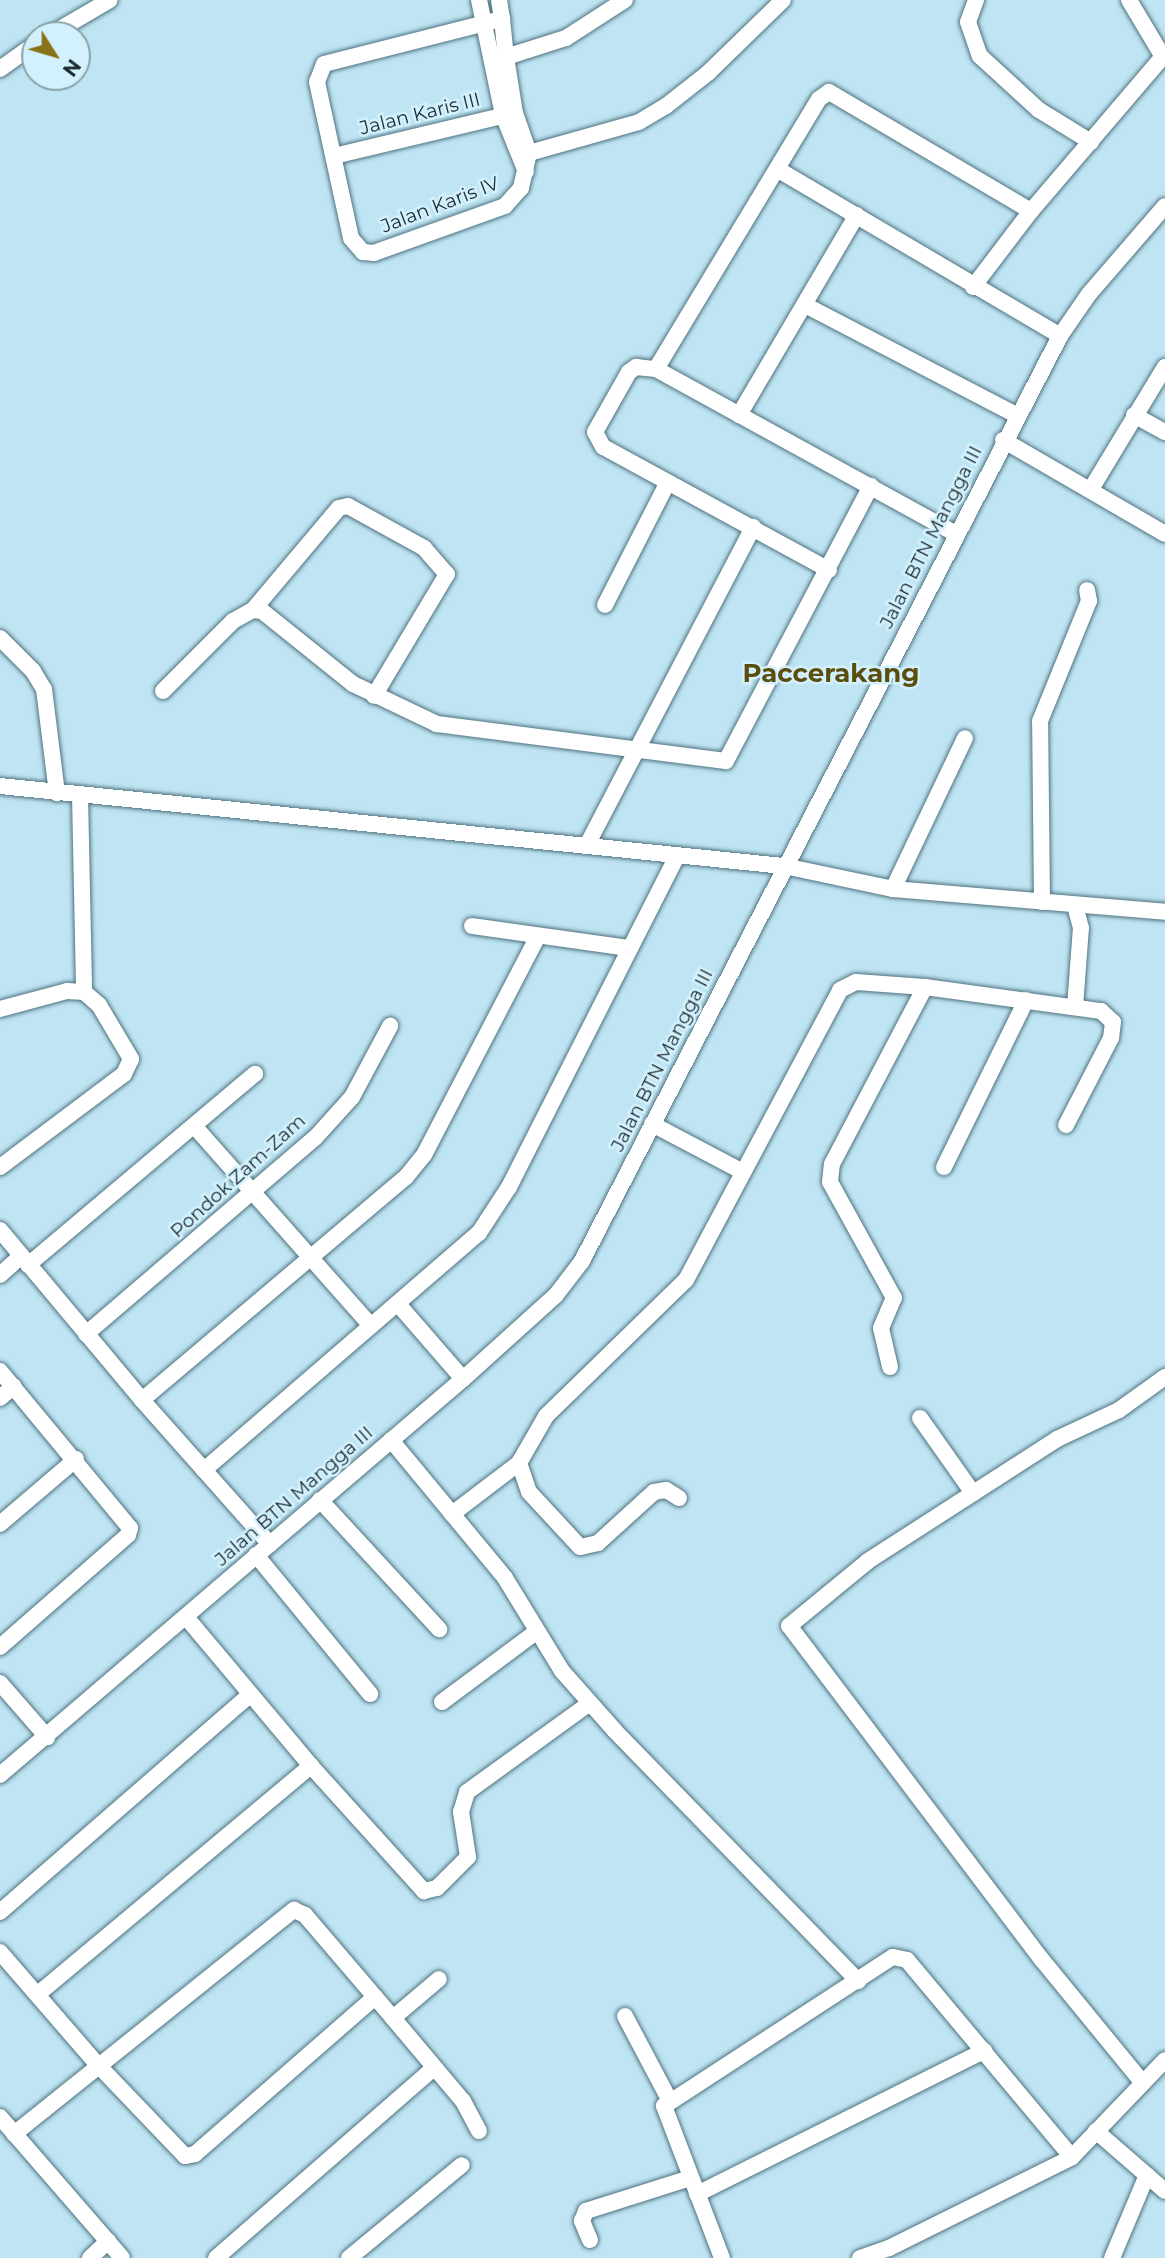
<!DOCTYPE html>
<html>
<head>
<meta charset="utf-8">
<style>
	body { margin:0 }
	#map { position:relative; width:1165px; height:2258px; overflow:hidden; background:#bfe5f4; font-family:Montserrat,sans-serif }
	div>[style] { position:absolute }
	.roads { filter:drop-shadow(0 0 2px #4f727f) drop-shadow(0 0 2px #4f727f) }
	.minor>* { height:16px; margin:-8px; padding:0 8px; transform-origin:8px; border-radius:8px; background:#fff }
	span { translate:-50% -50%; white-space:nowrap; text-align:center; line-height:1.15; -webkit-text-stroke:5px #d3f1fd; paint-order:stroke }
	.street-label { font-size:19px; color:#1c2b30 }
	.district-label { font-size:26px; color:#5b4d0e; font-weight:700 }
	.north { position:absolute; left:21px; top:21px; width:70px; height:70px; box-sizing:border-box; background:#d3f1fd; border:2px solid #8aa2ab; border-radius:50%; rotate:127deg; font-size:19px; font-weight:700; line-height:28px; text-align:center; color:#1c2b30 }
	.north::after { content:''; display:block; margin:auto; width:24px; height:32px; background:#887416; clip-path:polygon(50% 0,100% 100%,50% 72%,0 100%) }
</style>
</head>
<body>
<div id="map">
	<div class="roads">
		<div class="minor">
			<i style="left:479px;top:0;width:117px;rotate:78.2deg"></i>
			<i style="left:503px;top:115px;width:61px;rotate:68deg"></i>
			<i style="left:499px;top:0;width:19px;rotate:81deg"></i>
			<i style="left:502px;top:19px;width:38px;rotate:84deg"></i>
			<i style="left:506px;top:57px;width:57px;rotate:80.9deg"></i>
			<i style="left:515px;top:113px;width:42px;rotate:70.7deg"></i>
			<i style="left:529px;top:153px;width:36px;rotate:103deg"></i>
			<i style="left:521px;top:188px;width:24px;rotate:132deg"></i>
			<i style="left:505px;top:206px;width:139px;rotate:160.3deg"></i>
			<i style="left:374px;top:253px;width:11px;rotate:-175deg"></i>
			<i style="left:363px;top:252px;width:18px;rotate:-131deg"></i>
			<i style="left:351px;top:238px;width:160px;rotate:-102.3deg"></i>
			<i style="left:317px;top:82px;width:19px;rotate:-69deg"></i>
			<i style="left:324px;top:64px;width:184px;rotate:-14.2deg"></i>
			<i style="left:976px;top:0;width:23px;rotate:110deg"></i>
			<i style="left:968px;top:22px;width:36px;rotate:71deg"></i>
			<i style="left:980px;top:56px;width:80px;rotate:42.5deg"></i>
			<i style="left:1039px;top:110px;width:61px;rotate:31.6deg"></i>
			<i style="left:1129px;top:0;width:66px;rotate:59.2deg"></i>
			<i style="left:50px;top:35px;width:69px;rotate:-30.3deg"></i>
			<i style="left:506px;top:57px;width:63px;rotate:-17.6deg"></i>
			<i style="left:566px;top:38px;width:70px;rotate:-32.8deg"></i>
			<i style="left:0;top:69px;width:43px;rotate:-35.5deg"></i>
			<i style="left:529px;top:153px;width:114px;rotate:-15.7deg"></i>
			<i style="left:639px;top:122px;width:31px;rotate:-31deg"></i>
			<i style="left:666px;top:106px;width:55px;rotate:-38.3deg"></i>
			<i style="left:709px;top:72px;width:103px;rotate:-44.2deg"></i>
			<i style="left:334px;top:156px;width:186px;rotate:-13.4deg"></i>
			<i style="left:777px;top:169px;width:329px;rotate:30.5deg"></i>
			<i style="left:973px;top:287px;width:96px;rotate:-52.7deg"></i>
			<i style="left:1031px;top:211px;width:206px;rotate:-49.5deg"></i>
			<i style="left:805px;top:305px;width:240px;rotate:27.5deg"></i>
			<i style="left:656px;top:369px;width:342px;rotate:28.8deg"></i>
			<i style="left:739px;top:415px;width:232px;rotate:-59.5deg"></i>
			<i style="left:1134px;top:415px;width:35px;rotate:29deg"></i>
			<i style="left:1003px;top:440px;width:187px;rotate:30.1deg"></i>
			<i style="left:1091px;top:489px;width:143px;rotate:-58.8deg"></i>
			<i style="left:829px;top:570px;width:257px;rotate:-151.4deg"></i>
			<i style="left:603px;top:447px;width:17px;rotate:-118deg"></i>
			<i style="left:595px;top:432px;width:69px;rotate:-60.5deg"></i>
			<i style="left:629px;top:372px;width:9px;rotate:-36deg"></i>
			<i style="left:636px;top:367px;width:20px;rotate:6deg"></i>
			<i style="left:656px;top:369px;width:315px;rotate:-58.9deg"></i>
			<i style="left:819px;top:99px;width:12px;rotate:-35deg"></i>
			<i style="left:829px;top:92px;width:234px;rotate:30.5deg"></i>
			<i style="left:605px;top:605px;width:138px;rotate:-62.9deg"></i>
			<i style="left:253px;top:610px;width:133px;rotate:-49.9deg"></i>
			<i style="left:339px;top:508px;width:9px;rotate:-13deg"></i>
			<i style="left:348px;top:506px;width:87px;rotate:28.9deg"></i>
			<i style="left:424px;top:548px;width:35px;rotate:49deg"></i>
			<i style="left:447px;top:574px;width:142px;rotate:120.9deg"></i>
			<i style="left:0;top:638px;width:47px;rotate:45deg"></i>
			<i style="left:33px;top:671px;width:21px;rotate:59deg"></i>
			<i style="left:44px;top:689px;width:105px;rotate:82.9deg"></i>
			<i style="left:163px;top:691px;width:99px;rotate:-45deg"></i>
			<i style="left:233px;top:621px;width:23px;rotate:-29deg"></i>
			<i style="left:253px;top:610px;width:9px;rotate:6deg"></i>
			<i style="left:262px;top:611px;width:117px;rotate:38.7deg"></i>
			<i style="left:353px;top:684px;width:93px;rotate:25.5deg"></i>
			<i style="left:437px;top:724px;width:291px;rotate:7.3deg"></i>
			<i style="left:726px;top:761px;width:311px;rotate:-62.2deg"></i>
			<i style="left:0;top:786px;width:788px;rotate:5.83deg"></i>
			<i style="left:784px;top:866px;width:111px;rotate:11.9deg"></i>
			<i style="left:893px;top:889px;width:273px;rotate:4.8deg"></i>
			<i style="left:80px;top:795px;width:197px;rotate:88.8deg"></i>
			<i style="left:587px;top:845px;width:359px;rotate:-62.4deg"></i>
			<i style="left:893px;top:889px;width:167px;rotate:-64.5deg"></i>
			<i style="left:1042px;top:902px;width:181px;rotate:-90.6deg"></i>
			<i style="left:1040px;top:721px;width:130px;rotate:-67.8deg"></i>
			<i style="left:1089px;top:601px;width:11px;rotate:-100deg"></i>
			<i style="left:472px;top:926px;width:159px;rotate:8deg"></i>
			<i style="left:1075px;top:1007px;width:79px;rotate:-85.7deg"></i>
			<i style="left:1081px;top:928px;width:24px;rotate:-105deg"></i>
			<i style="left:0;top:1009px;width:69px;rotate:-15deg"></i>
			<i style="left:67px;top:991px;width:17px;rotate:3deg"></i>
			<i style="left:84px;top:992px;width:20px;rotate:41deg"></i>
			<i style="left:99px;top:1005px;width:63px;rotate:59.3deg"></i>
			<i style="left:131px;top:1059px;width:17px;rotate:115deg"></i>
			<i style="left:124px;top:1074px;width:155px;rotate:143.1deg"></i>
			<i style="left:652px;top:1124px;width:103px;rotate:27.8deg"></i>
			<i style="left:196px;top:1128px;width:264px;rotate:48.5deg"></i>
			<i style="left:944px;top:1167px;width:186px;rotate:-63.8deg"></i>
			<i style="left:0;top:1230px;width:222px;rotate:50.1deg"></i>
			<i style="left:142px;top:1400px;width:193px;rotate:48.4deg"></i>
			<i style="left:28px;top:1265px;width:297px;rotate:-40.1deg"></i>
			<i style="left:0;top:1275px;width:28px;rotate:-42deg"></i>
			<i style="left:398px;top:1304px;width:99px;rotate:49.1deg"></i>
			<i style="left:86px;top:1334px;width:301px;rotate:-40.6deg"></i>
			<i style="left:315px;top:1138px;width:55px;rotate:-47.9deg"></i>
			<i style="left:352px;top:1097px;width:81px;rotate:-61.8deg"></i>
			<i style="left:890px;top:1367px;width:40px;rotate:-103deg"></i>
			<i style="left:881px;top:1328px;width:33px;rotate:-67deg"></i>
			<i style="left:894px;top:1298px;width:132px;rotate:-118.9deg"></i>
			<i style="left:830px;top:1182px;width:18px;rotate:-84deg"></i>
			<i style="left:832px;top:1164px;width:200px;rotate:-62.3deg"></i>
			<i style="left:0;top:1371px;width:204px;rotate:50.4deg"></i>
			<i style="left:130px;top:1528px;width:7px;rotate:106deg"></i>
			<i style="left:128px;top:1535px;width:170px;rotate:138.8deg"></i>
			<i style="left:0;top:1398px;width:18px;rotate:-41deg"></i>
			<i style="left:142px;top:1400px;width:346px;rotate:-40.2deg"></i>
			<i style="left:406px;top:1177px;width:28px;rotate:-51deg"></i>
			<i style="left:424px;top:1155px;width:247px;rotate:-62.5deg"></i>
			<i style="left:920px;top:1418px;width:92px;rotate:54.8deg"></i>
			<i style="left:391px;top:1440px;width:179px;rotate:50.4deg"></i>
			<i style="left:505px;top:1578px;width:109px;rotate:58.5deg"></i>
			<i style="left:562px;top:1671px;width:80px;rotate:48.5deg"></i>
			<i style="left:615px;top:1731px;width:349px;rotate:45.8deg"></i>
			<i style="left:204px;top:1470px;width:363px;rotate:-40.8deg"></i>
			<i style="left:479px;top:1233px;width:55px;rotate:-56.9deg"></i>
			<i style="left:509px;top:1187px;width:371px;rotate:-63.1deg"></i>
			<i style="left:679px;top:1498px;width:15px;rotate:-148deg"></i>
			<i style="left:666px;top:1490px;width:12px;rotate:171deg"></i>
			<i style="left:654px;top:1492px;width:76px;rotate:137.7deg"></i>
			<i style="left:598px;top:1543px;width:18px;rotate:167deg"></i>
			<i style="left:580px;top:1547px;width:75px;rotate:-132.8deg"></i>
			<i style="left:529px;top:1492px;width:31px;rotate:-109deg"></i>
			<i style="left:519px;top:1463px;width:54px;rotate:-60.1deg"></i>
			<i style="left:546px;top:1416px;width:195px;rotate:-44.2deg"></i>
			<i style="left:686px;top:1280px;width:328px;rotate:-62deg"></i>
			<i style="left:840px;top:990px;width:18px;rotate:-27deg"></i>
			<i style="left:856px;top:982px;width:69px;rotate:4.1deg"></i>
			<i style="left:925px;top:987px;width:178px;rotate:7.8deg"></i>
			<i style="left:1101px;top:1011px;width:16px;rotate:43deg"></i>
			<i style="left:1113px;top:1022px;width:16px;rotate:97deg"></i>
			<i style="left:1111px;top:1038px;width:98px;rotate:117.3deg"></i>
			<i style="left:320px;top:1500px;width:176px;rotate:47.3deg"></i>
			<i style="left:452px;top:1514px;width:84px;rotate:-37.3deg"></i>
			<i style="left:0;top:1524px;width:100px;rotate:-40.5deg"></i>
			<i style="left:256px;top:1555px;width:180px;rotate:50.6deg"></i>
			<i style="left:186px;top:1617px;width:194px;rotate:50deg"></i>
			<i style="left:311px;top:1766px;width:169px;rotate:47.9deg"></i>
			<i style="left:424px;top:1891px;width:13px;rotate:-13deg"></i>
			<i style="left:437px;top:1888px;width:44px;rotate:-45deg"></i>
			<i style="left:468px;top:1857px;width:46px;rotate:-98.8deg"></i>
			<i style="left:461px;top:1812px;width:21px;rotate:-73deg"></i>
			<i style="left:467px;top:1792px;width:152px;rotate:-35.9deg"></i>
			<i style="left:0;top:1683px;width:72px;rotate:49deg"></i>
			<i style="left:442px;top:1702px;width:117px;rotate:-36.7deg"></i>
			<i style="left:0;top:1775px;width:609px;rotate:-40.54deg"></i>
			<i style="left:463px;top:1379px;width:125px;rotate:-42.1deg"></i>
			<i style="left:556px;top:1295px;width:43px;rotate:-52.6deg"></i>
			<i style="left:582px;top:1261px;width:1041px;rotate:-62.67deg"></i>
			<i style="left:1060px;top:336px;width:51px;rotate:-55.4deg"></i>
			<i style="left:1089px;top:294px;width:116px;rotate:-49.2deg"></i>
			<i style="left:0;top:1912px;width:331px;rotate:-41deg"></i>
			<i style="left:0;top:1952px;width:150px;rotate:49.1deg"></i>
			<i style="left:98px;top:2065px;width:126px;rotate:46.3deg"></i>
			<i style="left:185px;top:2156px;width:10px;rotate:-11deg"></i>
			<i style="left:195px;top:2154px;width:239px;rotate:-41.1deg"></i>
			<i style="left:38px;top:1994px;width:356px;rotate:-39.9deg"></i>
			<i style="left:625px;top:2016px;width:94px;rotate:62.1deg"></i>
			<i style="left:393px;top:2018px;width:60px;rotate:-40.3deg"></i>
			<i style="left:1142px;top:2082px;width:158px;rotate:-129.3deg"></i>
			<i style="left:1042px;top:1960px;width:419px;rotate:-127.1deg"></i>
			<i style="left:789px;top:1626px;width:102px;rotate:-39.4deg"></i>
			<i style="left:868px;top:1561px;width:225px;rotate:-32.8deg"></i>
			<i style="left:1057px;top:1439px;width:68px;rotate:-25.1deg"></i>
			<i style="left:1119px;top:1410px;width:57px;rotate:-35.7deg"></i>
			<i style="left:0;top:2117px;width:186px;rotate:49.1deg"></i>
			<i style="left:1096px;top:2131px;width:91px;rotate:41deg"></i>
			<i style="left:14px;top:2134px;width:359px;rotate:-38.7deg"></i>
			<i style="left:294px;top:1910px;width:12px;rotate:24deg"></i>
			<i style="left:305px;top:1915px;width:135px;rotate:49.5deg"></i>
			<i style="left:393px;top:2018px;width:109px;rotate:49.9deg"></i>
			<i style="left:463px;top:2101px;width:34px;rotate:62deg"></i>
			<i style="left:697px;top:2194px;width:321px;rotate:-26.5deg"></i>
			<i style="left:590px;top:2240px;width:21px;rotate:-113deg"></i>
			<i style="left:582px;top:2221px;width:11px;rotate:-68deg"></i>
			<i style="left:586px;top:2211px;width:109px;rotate:-17.6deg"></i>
			<i style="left:90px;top:2258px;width:25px;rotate:-43deg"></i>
			<i style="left:216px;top:2258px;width:289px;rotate:-41.1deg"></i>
			<i style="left:349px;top:2258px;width:146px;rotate:-39.5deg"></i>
			<i style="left:722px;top:2258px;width:163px;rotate:-110.9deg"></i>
			<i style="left:664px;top:2106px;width:273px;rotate:-33.1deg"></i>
			<i style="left:893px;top:1957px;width:14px;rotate:12deg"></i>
			<i style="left:907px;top:1960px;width:257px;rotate:50.1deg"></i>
			<i style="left:860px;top:2258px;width:31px;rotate:-19deg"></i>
			<i style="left:889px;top:2248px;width:204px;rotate:-26.4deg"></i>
			<i style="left:1072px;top:2157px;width:134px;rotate:-46.2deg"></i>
			<i style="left:1112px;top:2258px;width:90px;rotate:-67.1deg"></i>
		</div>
	</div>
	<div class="street-label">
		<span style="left:420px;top:114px;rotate:-14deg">Jalan Karis III</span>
		<span style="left:440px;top:205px;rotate:-21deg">Jalan Karis IV</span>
		<span style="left:931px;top:537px;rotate:-63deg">Jalan BTN Mangga III</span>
		<span style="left:662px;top:1060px;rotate:-63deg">Jalan BTN Mangga III</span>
		<span style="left:238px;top:1176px;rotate:-42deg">Pondok Zam-Zam</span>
		<span style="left:294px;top:1496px;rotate:-41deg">Jalan BTN Mangga III</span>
	</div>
	<div class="district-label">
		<span style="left:831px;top:674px">Paccerakang</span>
	</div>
	<div class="north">N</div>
</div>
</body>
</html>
